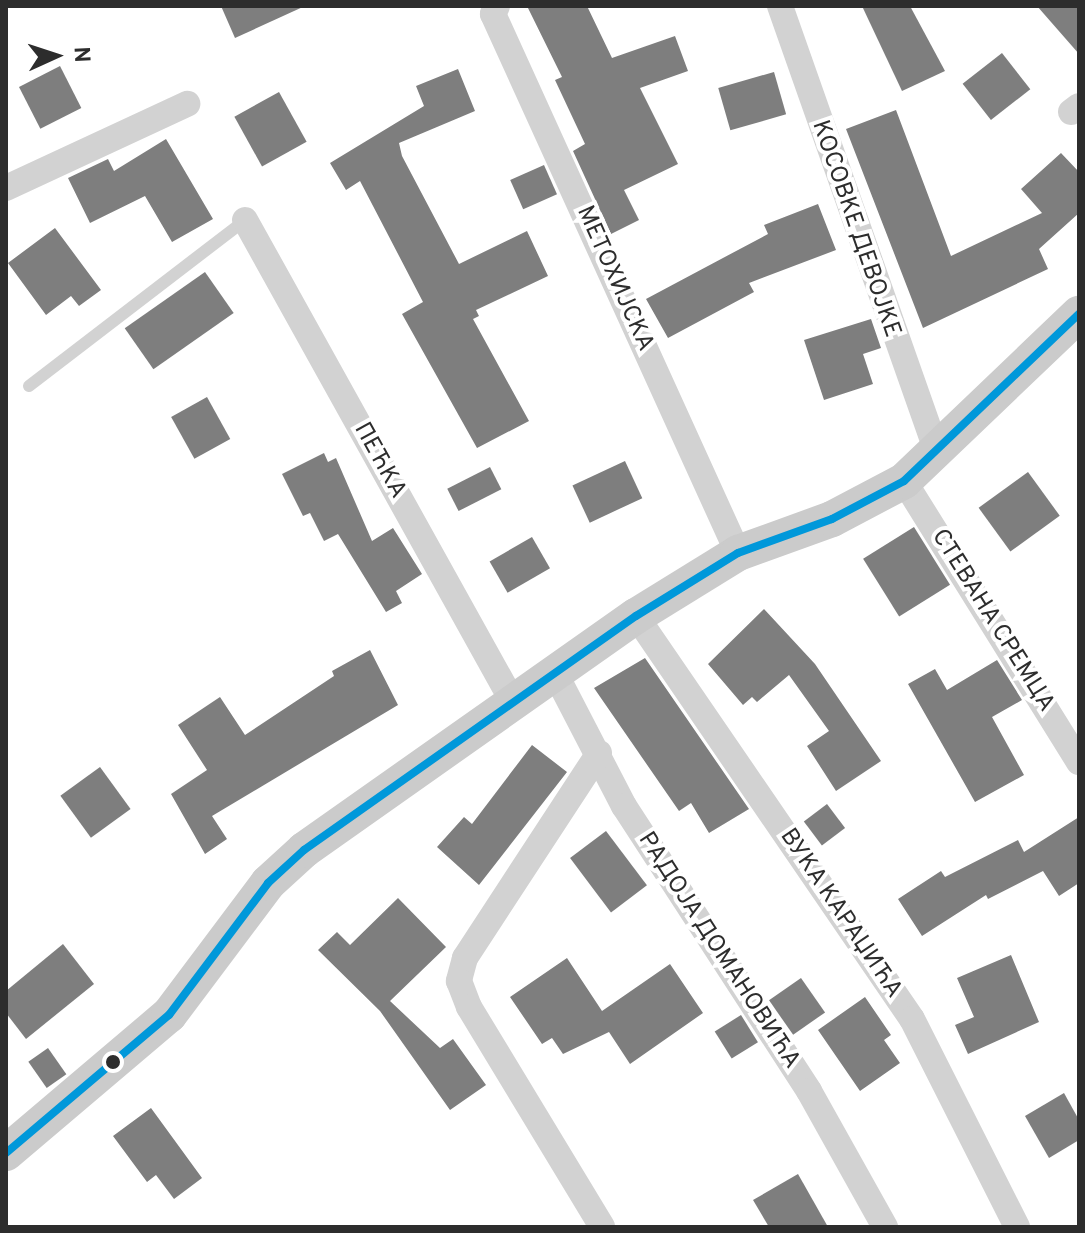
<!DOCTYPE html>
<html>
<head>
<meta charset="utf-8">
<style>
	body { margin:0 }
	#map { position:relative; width:1085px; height:1233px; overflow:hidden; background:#fff; font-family:Overpass,sans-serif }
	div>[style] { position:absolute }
	.building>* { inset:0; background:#7e7e7e; transform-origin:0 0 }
	.lane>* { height:12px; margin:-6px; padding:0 6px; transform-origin:6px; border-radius:6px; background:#d2d2d2 }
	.street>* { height:26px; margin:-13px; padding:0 13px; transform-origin:13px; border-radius:13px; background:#d2d2d2 }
	.secondary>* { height:36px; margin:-18px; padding:0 18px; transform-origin:18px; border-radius:18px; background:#cbcbcb }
	.bus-1>* { height:8px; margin:-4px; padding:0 4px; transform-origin:4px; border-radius:4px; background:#0098da }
	.dots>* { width:22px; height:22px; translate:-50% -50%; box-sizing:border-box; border:4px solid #fff; border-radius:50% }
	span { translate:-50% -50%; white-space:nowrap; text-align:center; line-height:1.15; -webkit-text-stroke:8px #fff; paint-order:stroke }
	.street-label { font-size:24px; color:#2d2d2d }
	.frame { position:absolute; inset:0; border:8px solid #2d2d2d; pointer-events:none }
	.north { position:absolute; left:16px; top:16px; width:80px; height:80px; -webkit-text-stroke:6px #fff; paint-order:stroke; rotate:87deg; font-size:22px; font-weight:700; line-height:32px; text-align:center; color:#2d2d2d }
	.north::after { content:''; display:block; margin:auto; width:28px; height:36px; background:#2d2d2d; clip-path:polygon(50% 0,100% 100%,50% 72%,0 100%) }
</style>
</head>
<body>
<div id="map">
	<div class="building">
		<i style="clip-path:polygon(221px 6px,305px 6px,235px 38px)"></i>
		<i style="clip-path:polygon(527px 6px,587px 6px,612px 58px,675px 36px,688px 71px,640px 88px,678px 164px,624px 190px,639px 220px,611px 234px,573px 151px,585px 144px,555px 80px,562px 77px)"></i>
		<i style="clip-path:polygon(862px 6px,910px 6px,945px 71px,902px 91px)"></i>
		<i style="clip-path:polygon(1037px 6px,1079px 6px,1079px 54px)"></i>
		<i style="left:1002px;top:53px;width:46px;height:50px;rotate:52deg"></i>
		<i style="left:60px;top:66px;width:47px;height:46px;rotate:63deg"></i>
		<i style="clip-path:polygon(458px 69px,475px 111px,399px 143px,402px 156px,459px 264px,527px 231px,548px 276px,476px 310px,479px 316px,473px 319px,529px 421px,477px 448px,402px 314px,423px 302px,360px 181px,346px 190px,330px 163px,424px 106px,416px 86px)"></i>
		<i style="left:774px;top:72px;width:44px;height:58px;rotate:74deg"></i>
		<i style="left:279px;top:92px;width:57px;height:51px;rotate:61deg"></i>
		<i style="clip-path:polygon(896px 110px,951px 256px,1042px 213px,1021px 189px,1061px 153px,1079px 172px,1079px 213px,1039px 249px,1048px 269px,923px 328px,846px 129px)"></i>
		<i style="clip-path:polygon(166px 139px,213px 219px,172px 242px,145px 196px,90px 223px,68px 178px,108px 159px,114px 171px)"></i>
		<i style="left:544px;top:165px;width:32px;height:37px;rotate:66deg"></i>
		<i style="clip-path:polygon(818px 204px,836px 250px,749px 283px,754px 292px,668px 338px,646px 299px,768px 234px,764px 225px)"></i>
		<i style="clip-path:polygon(55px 228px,101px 290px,79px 306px,71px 296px,46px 315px,8px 263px)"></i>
		<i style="left:205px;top:272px;width:50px;height:98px;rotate:55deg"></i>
		<i style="clip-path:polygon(871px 319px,881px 348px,863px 354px,873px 384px,824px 400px,804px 340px)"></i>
		<i style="left:207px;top:397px;width:48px;height:41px;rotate:61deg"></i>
		<i style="clip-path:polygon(324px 453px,328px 462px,336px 458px,372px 541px,393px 528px,422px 574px,396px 591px,402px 603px,386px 612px,338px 534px,324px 541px,310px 513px,303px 516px,282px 474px)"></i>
		<i style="left:625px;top:461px;width:41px;height:58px;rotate:65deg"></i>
		<i style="left:490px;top:467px;width:25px;height:48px;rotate:63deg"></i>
		<i style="left:1028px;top:472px;width:54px;height:61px;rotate:54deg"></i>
		<i style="left:914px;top:527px;width:68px;height:60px;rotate:58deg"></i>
		<i style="left:532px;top:537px;width:36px;height:49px;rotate:60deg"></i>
		<i style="clip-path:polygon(764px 609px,815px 664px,881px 761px,836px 791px,807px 746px,829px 731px,789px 675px,757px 702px,752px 697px,743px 705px,708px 664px)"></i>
		<i style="clip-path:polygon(370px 650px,398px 705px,212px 816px,227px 839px,205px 854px,171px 794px,207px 770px,178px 725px,220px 697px,245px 735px,334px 676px,332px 671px)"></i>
		<i style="clip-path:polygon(645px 658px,749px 809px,709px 833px,691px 803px,679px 811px,594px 688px)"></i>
		<i style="clip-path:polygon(997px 660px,1022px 700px,992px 717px,1024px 775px,975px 802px,908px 684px,935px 669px,947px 690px)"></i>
		<i style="clip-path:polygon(532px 745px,567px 772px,479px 885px,437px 847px,464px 817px,472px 824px)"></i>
		<i style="left:100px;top:767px;width:52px;height:49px;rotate:54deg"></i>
		<i style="left:827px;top:804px;width:30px;height:29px;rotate:53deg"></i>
		<i style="clip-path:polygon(1079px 817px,1079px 883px,1059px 896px,1043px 871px,988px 899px,986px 895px,922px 936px,898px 899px,941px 871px,945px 877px,1018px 840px,1024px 852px)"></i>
		<i style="left:606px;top:831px;width:68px;height:45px;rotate:53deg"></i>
		<i style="clip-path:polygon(398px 898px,446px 947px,390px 1001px,440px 1048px,453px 1039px,486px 1085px,450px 1110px,380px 1011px,318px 950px,337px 932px,350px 945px)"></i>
		<i style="clip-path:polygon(63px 944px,94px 984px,26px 1039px,6px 1013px,6px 991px)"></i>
		<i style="clip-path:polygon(1011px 955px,1039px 1022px,968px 1054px,955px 1025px,974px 1017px,957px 978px)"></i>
		<i style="clip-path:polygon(567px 958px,602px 1011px,670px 964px,703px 1013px,630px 1064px,609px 1032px,563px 1054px,552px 1038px,542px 1044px,510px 997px)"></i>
		<i style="left:801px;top:978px;width:42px;height:39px;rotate:55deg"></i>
		<i style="clip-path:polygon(865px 997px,891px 1035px,884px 1040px,900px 1063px,860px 1091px,818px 1030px)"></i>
		<i style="left:741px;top:1015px;width:32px;height:31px;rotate:58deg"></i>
		<i style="left:48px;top:1048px;width:32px;height:24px;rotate:55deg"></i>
		<i style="clip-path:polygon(1064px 1093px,1079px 1120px,1079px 1140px,1049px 1158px,1025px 1116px)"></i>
		<i style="clip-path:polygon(151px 1108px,202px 1178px,174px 1199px,156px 1175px,147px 1182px,113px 1136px)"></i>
		<i style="clip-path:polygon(798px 1174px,828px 1227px,769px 1227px,753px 1200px)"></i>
	</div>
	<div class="lane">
		<i style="left:29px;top:386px;width:272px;rotate:-37.5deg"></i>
	</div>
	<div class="street">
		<i style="left:497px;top:6px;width:9px;rotate:117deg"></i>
		<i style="left:493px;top:14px;width:592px;rotate:65.56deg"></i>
		<i style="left:780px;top:6px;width:470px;rotate:70.6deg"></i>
		<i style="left:1071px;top:112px;width:10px;rotate:-37deg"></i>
		<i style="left:6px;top:188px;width:200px;rotate:-24.9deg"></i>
		<i style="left:245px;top:220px;width:551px;rotate:60.93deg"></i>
		<i style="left:904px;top:481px;width:331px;rotate:58.1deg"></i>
		<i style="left:636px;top:616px;width:488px;rotate:55.6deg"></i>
		<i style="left:912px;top:1019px;width:233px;rotate:63.2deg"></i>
		<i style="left:555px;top:673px;width:150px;rotate:62.6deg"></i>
		<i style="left:624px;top:806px;width:340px;rotate:57deg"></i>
		<i style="left:809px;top:1091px;width:156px;rotate:60.8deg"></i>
		<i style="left:599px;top:753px;width:245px;rotate:123.2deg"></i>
		<i style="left:465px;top:958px;width:24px;rotate:105deg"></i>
		<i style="left:459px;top:981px;width:28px;rotate:69deg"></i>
		<i style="left:469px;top:1007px;width:257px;rotate:58.8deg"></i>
	</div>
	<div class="secondary">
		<i style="left:6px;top:1153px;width:214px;rotate:-40.3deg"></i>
		<i style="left:169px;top:1015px;width:165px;rotate:-53.1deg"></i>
		<i style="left:268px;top:883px;width:49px;rotate:-42.5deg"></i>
		<i style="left:304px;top:850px;width:406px;rotate:-35.2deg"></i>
		<i style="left:636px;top:616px;width:120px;rotate:-31.7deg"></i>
		<i style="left:738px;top:553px;width:100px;rotate:-19.9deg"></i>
		<i style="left:832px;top:519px;width:81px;rotate:-27.8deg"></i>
		<i style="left:904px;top:481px;width:242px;rotate:-43.7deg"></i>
	</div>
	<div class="bus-1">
		<i style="left:6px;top:1153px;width:214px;rotate:-40.3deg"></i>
		<i style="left:169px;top:1015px;width:165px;rotate:-53.1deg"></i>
		<i style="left:268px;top:883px;width:49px;rotate:-42.5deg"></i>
		<i style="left:304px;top:850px;width:406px;rotate:-35.2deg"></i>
		<i style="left:636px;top:616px;width:120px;rotate:-31.7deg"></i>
		<i style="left:738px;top:553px;width:100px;rotate:-19.9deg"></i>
		<i style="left:832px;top:519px;width:81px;rotate:-27.8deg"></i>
		<i style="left:904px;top:481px;width:242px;rotate:-43.7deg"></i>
	</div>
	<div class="dots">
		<i style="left:113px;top:1062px;background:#2d2d2d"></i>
	</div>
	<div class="street-label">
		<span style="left:855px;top:229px;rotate:71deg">КОСОВКЕ ДЕВОЈКЕ</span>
		<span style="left:614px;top:279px;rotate:66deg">МЕТОХИЈСКА</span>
		<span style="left:379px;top:461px;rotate:61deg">ПЕЋКА</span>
		<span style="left:992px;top:621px;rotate:58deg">СТЕВАНА СРЕМЦА</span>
		<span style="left:840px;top:914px;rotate:56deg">ВУКА КАРАЏИЋА</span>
		<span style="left:718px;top:951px;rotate:57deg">РАДОЈА ДОМАНОВИЋА</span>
	</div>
	<div class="frame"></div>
	<div class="north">N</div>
</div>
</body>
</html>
